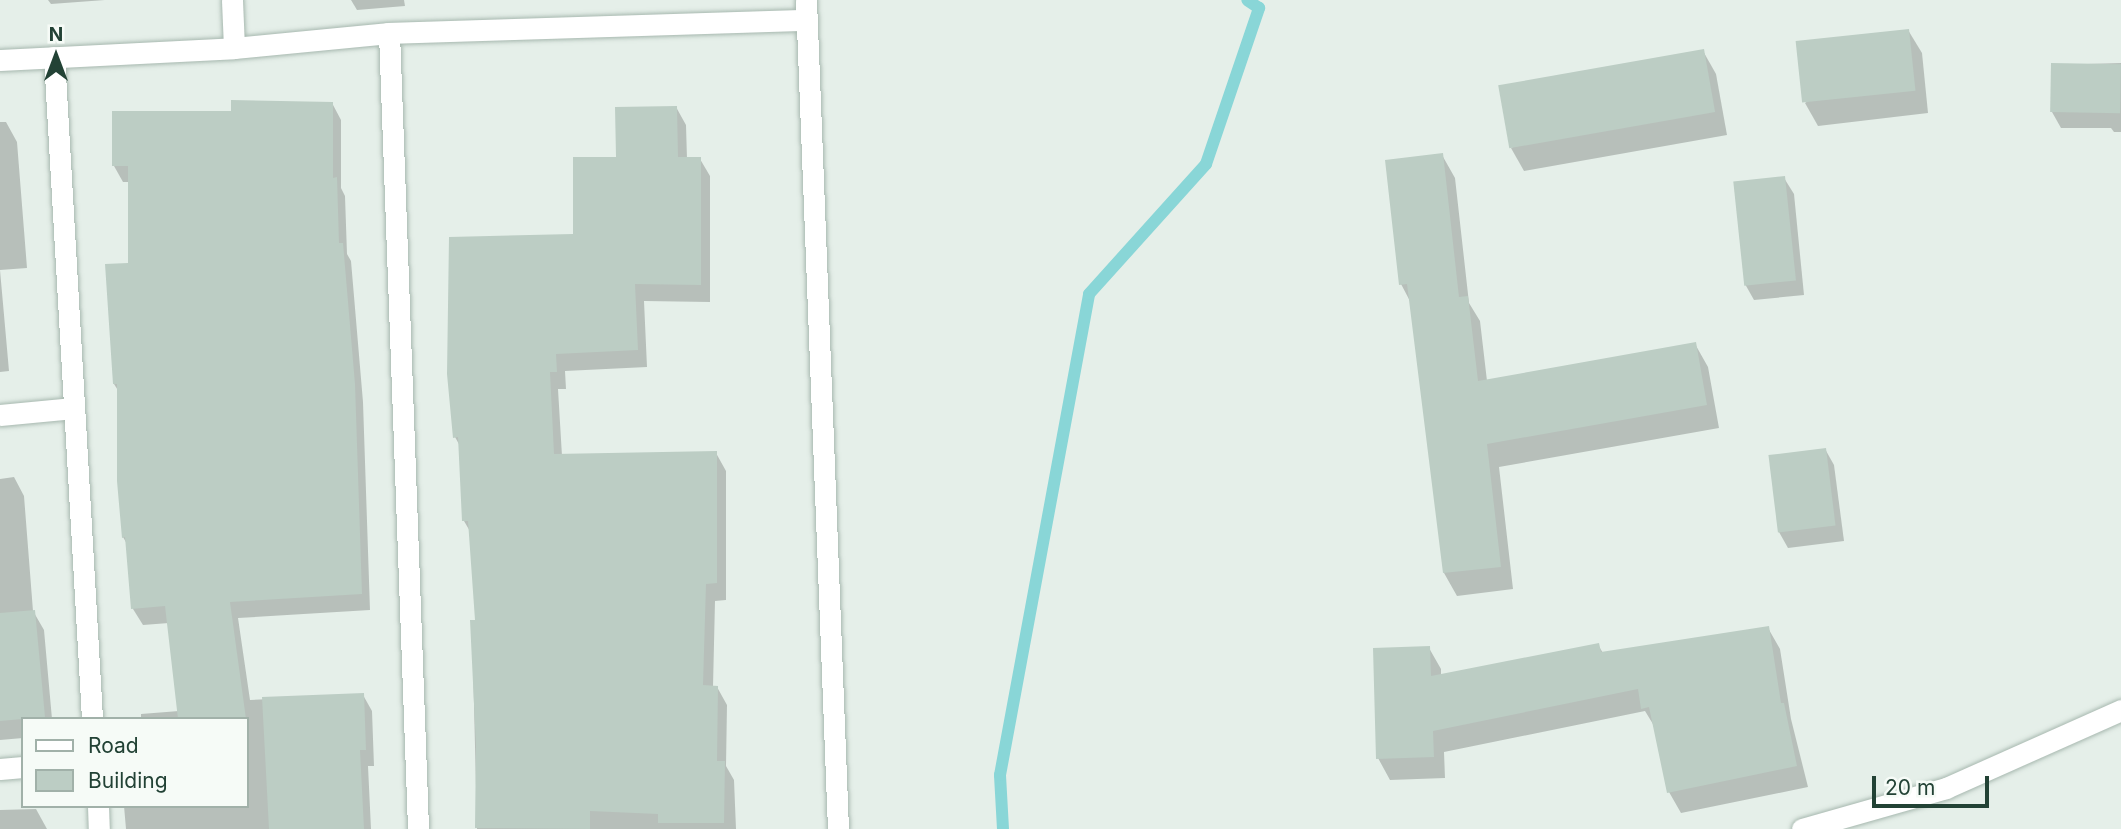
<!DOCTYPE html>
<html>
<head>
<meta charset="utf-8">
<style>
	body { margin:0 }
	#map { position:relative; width:2121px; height:829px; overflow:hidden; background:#e5efe9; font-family:Inter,sans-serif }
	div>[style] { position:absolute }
	.shadow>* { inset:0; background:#0003 }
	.stream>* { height:12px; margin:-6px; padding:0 6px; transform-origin:6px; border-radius:6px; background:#89d6d7 }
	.building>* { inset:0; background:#bccdc4; transform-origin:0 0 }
	.roads { filter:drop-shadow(0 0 2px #a7b8af) drop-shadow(0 0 2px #a7b8af) }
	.lane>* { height:21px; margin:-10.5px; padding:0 10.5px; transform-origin:10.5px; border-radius:10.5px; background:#fff }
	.street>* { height:21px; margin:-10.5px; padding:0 10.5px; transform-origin:10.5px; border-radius:10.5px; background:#fff }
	span { translate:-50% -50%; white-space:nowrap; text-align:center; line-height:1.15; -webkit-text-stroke:5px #f6fbf7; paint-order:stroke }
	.legend { position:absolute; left:21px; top:717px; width:228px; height:91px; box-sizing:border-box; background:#f6fbf7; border:2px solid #a1b1a9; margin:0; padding:9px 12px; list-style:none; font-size:21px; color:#224235 }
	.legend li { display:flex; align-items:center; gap:14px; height:35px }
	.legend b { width:35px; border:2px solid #a1b1a9 }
	.north { position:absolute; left:21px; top:21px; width:70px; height:70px; -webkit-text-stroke:5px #f6fbf7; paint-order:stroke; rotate:0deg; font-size:19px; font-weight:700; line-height:28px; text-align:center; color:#224235 }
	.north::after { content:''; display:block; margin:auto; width:24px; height:32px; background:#224235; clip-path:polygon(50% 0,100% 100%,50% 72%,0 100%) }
	.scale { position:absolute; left:1872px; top:776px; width:117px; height:32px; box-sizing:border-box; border:4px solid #224235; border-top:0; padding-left:9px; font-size:21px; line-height:24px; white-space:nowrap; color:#224235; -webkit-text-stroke:5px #f6fbf7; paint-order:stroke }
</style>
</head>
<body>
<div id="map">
	<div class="shadow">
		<i style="clip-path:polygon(48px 0,105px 0,51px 4px)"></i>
		<i style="clip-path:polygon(351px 0,404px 0,405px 6px,357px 10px)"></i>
		<i style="clip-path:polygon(1908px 30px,1922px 53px,1928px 113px,1818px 126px,1805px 103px)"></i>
		<i style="clip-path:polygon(1703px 51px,1716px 74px,1727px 135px,1524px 171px,1511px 148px)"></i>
		<i style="clip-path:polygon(2121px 63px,2121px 132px,2114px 132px,2111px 128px,2061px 128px,2052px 112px,2053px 65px)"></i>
		<i style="clip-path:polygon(332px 103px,341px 120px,341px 188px,345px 196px,347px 254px,351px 261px,363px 402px,370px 610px,238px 618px,250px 700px,363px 695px,372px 711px,374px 766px,368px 766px,371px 829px,126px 829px,124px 806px,247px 806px,247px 719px,141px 719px,141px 714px,179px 711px,169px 623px,143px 625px,133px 609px,127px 544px,123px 537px,119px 392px,114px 384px,130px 264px,130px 182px,123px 182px,114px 166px,233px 113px)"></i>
		<i style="clip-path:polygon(676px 107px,686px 125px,687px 159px,700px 159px,710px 176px,710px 302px,644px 301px,647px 367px,565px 371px,566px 389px,558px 389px,562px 456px,716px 453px,726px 471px,726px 600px,715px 601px,713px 687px,717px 687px,727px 705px,726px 766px,734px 780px,736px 829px,477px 829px,472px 622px,477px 621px,471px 533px,464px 521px,460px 446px,455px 437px,618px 159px)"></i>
		<i style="clip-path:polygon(0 122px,6px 122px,17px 142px,27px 268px,0 270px,9px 371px,0 372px)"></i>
		<i style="clip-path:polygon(1442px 155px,1455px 178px,1469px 303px,1480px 321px,1487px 381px,1695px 344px,1708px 367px,1719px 428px,1499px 467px,1513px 589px,1457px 596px,1444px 573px,1411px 303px,1401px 284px)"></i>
		<i style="clip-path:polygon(1784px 178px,1794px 194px,1804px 295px,1754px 300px,1745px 284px)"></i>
		<i style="clip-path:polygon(1825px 449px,1834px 465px,1844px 541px,1788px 548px,1779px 532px)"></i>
		<i style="clip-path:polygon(14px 477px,24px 496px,33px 611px,44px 630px,52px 719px,23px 719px,23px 738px,0 740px,0 479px)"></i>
		<i style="clip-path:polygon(1768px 628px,1780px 649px,1791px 719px,1808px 787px,1681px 813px,1669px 792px,1656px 729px,1645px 711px,1444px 752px,1445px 778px,1390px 780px,1378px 758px,1429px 648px,1441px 669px,1441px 676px,1598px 645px,1603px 653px)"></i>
		<i style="clip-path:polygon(36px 809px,47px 829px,0 829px,0 810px)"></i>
	</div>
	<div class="stream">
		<i style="left:1003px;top:829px;width:54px;rotate:-93.2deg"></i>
		<i style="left:1000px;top:775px;width:489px;rotate:-79.5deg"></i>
		<i style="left:1089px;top:294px;width:175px;rotate:-48deg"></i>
		<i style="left:1206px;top:164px;width:165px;rotate:-71.2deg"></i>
		<i style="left:1259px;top:8px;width:14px;rotate:-146deg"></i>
	</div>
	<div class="building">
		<i style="left:1909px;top:29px;width:62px;height:114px;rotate:84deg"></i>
		<i style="left:1704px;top:49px;width:64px;height:209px;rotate:80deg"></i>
		<i style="left:2051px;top:63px;width:70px;height:49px;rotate:1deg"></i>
		<i style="clip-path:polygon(231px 100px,333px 102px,333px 178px,337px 177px,339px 243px,343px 243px,355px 384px,362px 594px,230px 602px,246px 719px,178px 719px,165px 606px,131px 609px,125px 537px,122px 538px,117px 481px,117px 384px,113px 384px,105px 264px,128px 263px,128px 166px,112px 166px,112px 111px,231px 111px)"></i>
		<i style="clip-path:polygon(677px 106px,678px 157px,701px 157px,701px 285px,635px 284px,638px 350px,556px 354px,557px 372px,550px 372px,554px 454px,717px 451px,717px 583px,706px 584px,703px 685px,718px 686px,717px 761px,725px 761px,724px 823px,658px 823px,658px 814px,590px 811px,590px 829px,475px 828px,476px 746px,470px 620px,475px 620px,468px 521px,462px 521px,458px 437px,453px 438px,447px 374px,449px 237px,573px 234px,573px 157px,616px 157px,615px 107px)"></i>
		<i style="clip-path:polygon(1443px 153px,1459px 297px,1468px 296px,1478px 381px,1696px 342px,1707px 405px,1487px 444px,1501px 567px,1443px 573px,1407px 284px,1399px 285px,1385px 160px)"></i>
		<i style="left:1785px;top:176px;width:105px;height:52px;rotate:84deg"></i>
		<i style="left:1826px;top:448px;width:78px;height:58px;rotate:83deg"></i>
		<i style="clip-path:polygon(35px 610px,45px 717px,0 721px,0 613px)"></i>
		<i style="clip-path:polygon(1769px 626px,1781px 703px,1784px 703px,1797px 766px,1667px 793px,1649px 707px,1641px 709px,1638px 689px,1433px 731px,1434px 757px,1376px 759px,1373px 648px,1430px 646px,1431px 676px,1599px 643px,1601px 652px)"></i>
		<i style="clip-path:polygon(364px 693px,366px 750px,360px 750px,364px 829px,269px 829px,262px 697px)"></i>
	</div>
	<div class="roads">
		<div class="lane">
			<i style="left:1802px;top:829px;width:150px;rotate:-15.9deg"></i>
			<i style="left:1946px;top:788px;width:192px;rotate:-24deg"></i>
		</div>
		<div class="street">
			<i style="left:232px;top:0;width:48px;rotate:87.6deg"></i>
			<i style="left:806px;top:0;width:830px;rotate:87.79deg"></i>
			<i style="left:389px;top:33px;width:797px;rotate:87.91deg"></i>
			<i style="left:54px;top:57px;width:663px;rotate:86.71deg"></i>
			<i style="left:0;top:60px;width:234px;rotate:-2.9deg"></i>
			<i style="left:234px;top:48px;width:156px;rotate:-5.5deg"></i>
			<i style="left:389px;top:33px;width:417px;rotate:-1.8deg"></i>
			<i style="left:0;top:415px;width:74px;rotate:-5.4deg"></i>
			<i style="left:0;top:769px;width:23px;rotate:-5deg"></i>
			<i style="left:98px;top:806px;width:23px;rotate:88deg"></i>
		</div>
	</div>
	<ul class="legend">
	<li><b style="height:9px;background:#fff"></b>Road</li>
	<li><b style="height:19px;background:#bccdc4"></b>Building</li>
	</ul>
	<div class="north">N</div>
	<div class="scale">20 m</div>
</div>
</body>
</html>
